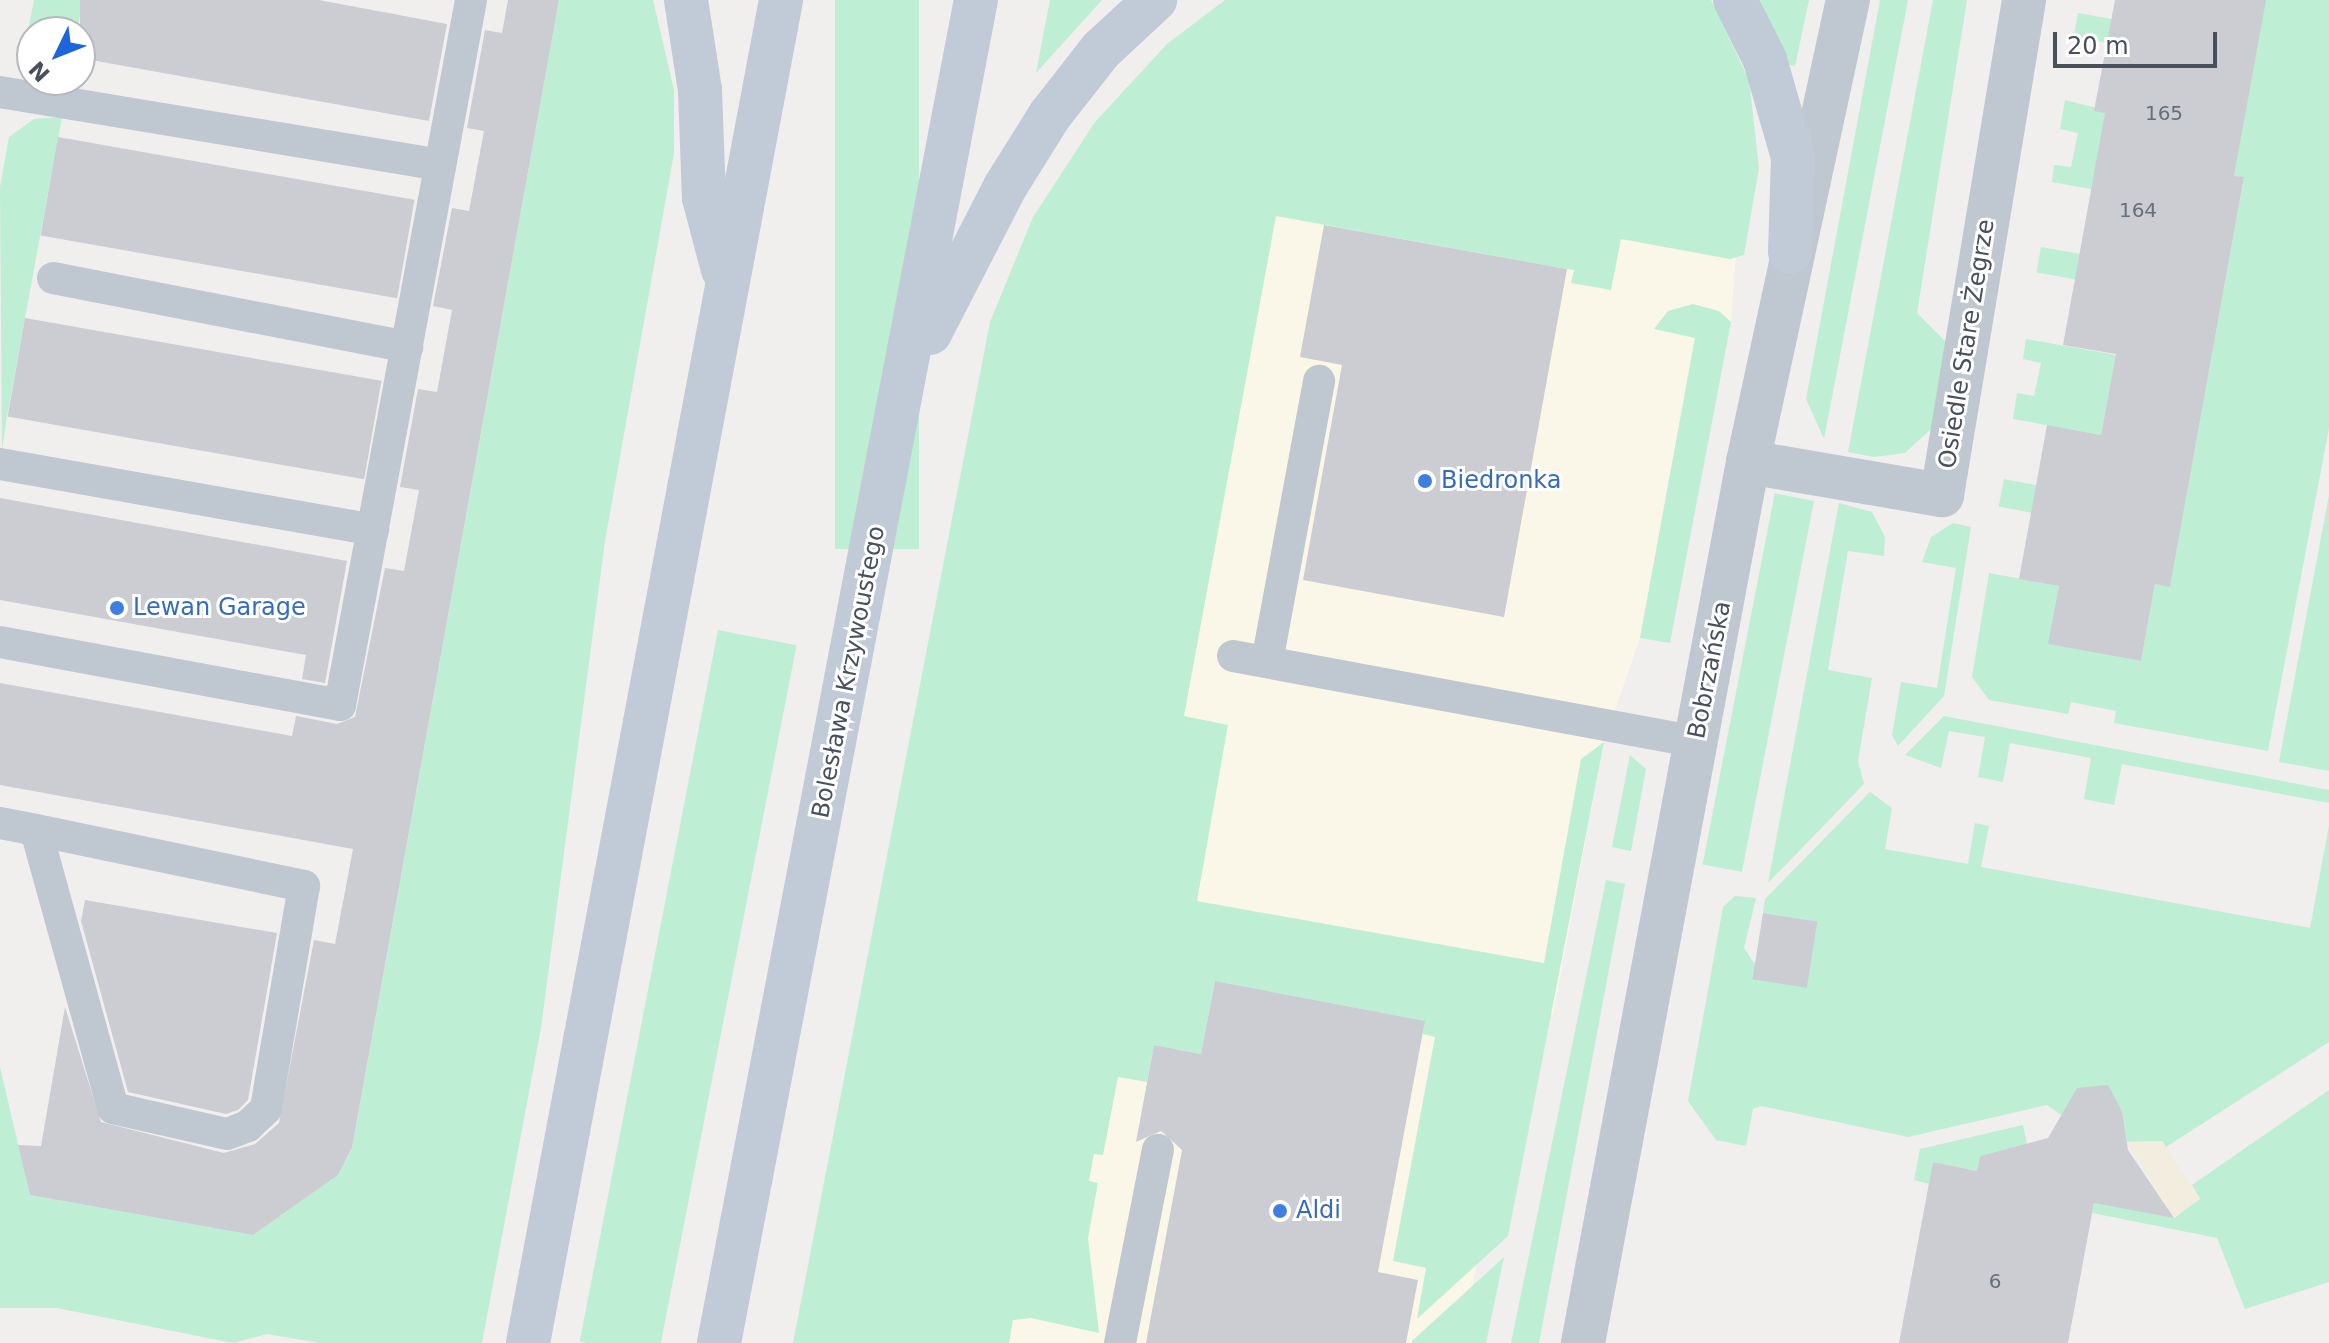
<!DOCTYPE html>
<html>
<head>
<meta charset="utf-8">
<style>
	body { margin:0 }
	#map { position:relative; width:2329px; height:1343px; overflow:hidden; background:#f1eeee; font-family:"DejaVu Sans",sans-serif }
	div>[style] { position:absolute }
	.commercial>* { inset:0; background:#fbf7e8 }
	.green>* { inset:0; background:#beeed3; transform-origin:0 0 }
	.sand>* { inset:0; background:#f2eddf }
	.building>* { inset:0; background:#cbcdd3; transform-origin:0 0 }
	.service>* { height:32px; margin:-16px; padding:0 16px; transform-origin:16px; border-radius:16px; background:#bfc8d0 }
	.minor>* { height:44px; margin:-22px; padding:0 22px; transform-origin:22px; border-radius:22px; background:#bfc8d0 }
	.secondary>* { height:44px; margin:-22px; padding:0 22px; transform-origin:22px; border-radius:22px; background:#c1cad7 }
	.dots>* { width:22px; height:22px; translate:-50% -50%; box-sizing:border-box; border:4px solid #fff; border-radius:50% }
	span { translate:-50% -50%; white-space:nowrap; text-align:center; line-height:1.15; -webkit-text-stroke:6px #fff; paint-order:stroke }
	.number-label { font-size:20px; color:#686f79 }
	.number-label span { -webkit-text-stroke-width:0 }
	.street-label { font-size:24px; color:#47505b }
	.shop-label { font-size:24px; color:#366cbe }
	.left { translate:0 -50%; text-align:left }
	.north { position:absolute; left:16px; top:16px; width:80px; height:80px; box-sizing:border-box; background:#fff; border:2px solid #b5b9bd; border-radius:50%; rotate:227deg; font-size:22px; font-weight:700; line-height:32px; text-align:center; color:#47505b }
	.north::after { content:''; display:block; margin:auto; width:28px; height:36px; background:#1e65db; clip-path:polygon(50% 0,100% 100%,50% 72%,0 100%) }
	.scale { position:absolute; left:2053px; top:32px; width:164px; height:36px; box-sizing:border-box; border:4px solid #47505b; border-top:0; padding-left:10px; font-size:24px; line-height:28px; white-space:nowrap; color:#47505b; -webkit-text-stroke:6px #fff; paint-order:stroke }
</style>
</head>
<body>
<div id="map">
	<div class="commercial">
		<i style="clip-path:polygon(1229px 130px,1738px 225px,1731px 322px,1695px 337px,1640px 638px,1604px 742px,1553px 1015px,1522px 1014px,1462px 1343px,1003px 1343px)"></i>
	</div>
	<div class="green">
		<i style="clip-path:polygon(34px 0,83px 0,77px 32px,32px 32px,32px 69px,23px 56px)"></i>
		<i style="clip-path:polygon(559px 0,653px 0,674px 90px,674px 153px,605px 541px,541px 1028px,482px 1343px,320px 1343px,267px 1334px,233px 1343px,57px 1308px,0 1308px,0 1067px,30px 1195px,253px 1235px,338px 1175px,352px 1149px)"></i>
		<i style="left:835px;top:0;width:84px;height:549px"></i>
		<i style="clip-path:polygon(1050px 0,1102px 0,1036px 73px)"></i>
		<i style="clip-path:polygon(1225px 0,1711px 0,1749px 80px,1759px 168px,1744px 255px,1730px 259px,1621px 239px,1611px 290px,1571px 283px,1574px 270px,1567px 269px,1276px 216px,1184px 716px,1228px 725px,1197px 901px,1544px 963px,1581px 759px,1604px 742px,1508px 1236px,1417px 1319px,1426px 1268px,1393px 1261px,1435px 1037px,1423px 1034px,1424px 1021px,1215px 981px,1201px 1054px,1154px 1045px,1147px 1082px,1118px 1077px,1103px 1155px,1094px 1154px,1089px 1181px,1098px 1183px,1088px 1238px,1099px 1333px,1031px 1318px,1013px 1320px,1009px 1343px,793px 1343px,990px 322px,1033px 217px,1095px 122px,1167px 44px)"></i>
		<i style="clip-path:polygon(1760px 0,1809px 0,1795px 66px,1789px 65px)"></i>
		<i style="clip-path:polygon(1880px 0,1908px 0,1824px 439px,1806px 399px)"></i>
		<i style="clip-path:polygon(1933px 0,1967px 0,1917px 313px,1949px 345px,1932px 428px,1905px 453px,1874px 457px,1848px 452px)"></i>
		<i style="clip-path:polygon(2264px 0,2329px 0,2329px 428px,2268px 751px,2114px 723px,2116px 711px,2071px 702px,2068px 714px,1989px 700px,1972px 677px,1989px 573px,2059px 586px,2049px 644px,2141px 661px,2155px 584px,2170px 586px,2244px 178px,2234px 176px)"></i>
		<i style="left:2078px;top:13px;width:66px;height:24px;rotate:10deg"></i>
		<i style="clip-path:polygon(2065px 100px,2148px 121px,2146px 199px,2052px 182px,2054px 165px,2071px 167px,2078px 133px,2060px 129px)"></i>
		<i style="clip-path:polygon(62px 117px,7px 416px,2px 451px,0 187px,9px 137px,34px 119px)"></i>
		<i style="left:2041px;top:247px;width:72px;height:26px;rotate:10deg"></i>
		<i style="clip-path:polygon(1693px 304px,1719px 311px,1731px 322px,1670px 643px,1640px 638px,1695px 338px,1654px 329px,1668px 311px)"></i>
		<i style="clip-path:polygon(2026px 339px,2116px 355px,2101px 435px,2013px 419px,2017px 393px,2034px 396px,2041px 363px,2023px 359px)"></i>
		<i style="left:2004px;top:479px;width:64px;height:28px;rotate:11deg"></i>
		<i style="clip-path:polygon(2329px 495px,2329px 771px,2279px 762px)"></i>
		<i style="left:1814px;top:501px;width:378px;height:40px;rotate:101deg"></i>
		<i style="clip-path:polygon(1839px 503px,1872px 512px,1885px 537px,1884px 556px,1848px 551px,1828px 670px,1872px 678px,1858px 761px,1864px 784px,1768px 883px)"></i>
		<i style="clip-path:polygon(1953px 523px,1971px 527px,1944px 696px,1898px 746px,1892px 735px,1901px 682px,1937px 688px,1956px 568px,1922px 562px,1931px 537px)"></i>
		<i style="left:718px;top:630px;width:80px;height:725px;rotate:11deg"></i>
		<i style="clip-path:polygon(1944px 716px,2329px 790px,2329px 803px,2122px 764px,2114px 805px,2084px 799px,2091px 758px,2010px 743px,2003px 782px,1978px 777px,1985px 737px,1949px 731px,1941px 768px,1905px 755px)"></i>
		<i style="clip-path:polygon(1630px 755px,1646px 769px,1631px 851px,1612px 847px)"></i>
		<i style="clip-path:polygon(1870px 792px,1892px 808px,1885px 849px,1968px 864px,1975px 823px,1989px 826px,1981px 867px,2310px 928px,2329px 825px,2329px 1042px,2166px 1147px,2162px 1141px,2127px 1142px,2122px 1111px,2107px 1086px,2061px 1115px,2047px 1105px,1908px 1137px,1761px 1106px,1753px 1109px,1746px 1146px,1716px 1140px,1688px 1101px,1723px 907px,1735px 896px,1756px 898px,1744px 948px,1754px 963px,1817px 922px,1763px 913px,1765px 899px)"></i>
		<i style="clip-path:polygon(1606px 880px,1625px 884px,1539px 1343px,1511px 1343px)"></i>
		<i style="clip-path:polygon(2329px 1090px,2329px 1282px,2245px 1309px,2217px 1238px,2092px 1213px,2095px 1200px,2174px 1218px,2200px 1199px,2192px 1185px)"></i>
		<i style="clip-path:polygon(2023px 1125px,2027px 1144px,1980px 1156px,1977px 1171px,1933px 1162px,1929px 1184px,1914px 1180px,1920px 1149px)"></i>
		<i style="clip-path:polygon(1504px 1257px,1486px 1343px,1412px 1343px,1412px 1341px)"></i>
	</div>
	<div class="sand">
		<i style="clip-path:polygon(2162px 1141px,2200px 1198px,2174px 1218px,2127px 1142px)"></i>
	</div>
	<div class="building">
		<i style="clip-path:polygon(80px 0,319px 0,447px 24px,429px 121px,80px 58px)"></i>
		<i style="clip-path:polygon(508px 0,559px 0,352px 1148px,338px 1175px,253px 1235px,30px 1195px,18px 1145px,41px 1146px,65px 1007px,101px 1122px,224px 1153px,255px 1144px,279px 1123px,314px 940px,335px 944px,353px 849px,0 785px,0 683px,292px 736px,296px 716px,337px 724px,355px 717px,385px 568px,404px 571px,419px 490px,400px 487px,418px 389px,437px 392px,452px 310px,433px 306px,452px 208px,469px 211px,484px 131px,467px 128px,485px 30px,502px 33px)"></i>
		<i style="clip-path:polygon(2115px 0,2266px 0,2234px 176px,2244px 177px,2170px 587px,2155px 584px,2141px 661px,2048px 644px,2059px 586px,2019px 579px,2047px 425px,2101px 435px,2116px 354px,2063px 345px,2105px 113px,2094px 111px)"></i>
		<i style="left:58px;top:137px;width:362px;height:100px;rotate:10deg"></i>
		<i style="clip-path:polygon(1324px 225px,1567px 269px,1504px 617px,1303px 580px,1342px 365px,1300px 357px)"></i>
		<i style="left:25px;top:318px;width:362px;height:100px;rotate:10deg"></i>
		<i style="clip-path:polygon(0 498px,347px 561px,325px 683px,302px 679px,306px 655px,0 600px)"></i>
		<i style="clip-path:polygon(85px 900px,277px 933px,248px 1100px,238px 1110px,226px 1114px,128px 1092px,81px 921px)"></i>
		<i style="left:1763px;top:913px;width:55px;height:67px;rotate:9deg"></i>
		<i style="clip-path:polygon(1215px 981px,1425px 1021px,1378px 1272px,1418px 1280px,1406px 1343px,1146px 1343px,1182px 1150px,1161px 1131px,1136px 1142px,1154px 1045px,1201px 1054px)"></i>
		<i style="clip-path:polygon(2108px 1085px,2122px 1111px,2128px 1150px,2174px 1218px,2094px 1203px,2068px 1343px,1899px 1343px,1933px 1162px,1977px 1171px,1980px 1156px,2048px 1138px,2077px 1088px)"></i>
	</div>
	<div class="service">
		<i style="left:0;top:92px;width:446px;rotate:9.4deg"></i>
		<i style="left:53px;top:278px;width:361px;rotate:11deg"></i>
		<i style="left:0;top:464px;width:379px;rotate:10deg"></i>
		<i style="left:0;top:642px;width:346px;rotate:10.5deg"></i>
		<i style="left:340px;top:705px;width:717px;rotate:-79.47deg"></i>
		<i style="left:1233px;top:656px;width:471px;rotate:10.5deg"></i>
		<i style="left:1267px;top:662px;width:286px;rotate:-79.5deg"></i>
		<i style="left:0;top:823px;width:37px;rotate:11deg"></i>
		<i style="left:36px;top:830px;width:274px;rotate:11.8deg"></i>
		<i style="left:304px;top:886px;width:226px;rotate:99.7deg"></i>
		<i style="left:266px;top:1109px;width:25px;rotate:137deg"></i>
		<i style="left:248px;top:1126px;width:22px;rotate:159deg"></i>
		<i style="left:227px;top:1134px;width:117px;rotate:-167.2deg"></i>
		<i style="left:113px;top:1108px;width:288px;rotate:-105.5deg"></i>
		<i style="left:1120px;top:1343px;width:197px;rotate:-78.9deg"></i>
	</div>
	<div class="minor">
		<i style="left:1748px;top:462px;width:197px;rotate:9.7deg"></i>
		<i style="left:1942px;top:495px;width:502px;rotate:-80.59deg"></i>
		<i style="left:1583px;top:1343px;width:896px;rotate:-79.39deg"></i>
		<i style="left:1748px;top:462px;width:473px;rotate:-77.8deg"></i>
	</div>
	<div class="secondary">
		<i style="left:686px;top:0;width:91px;rotate:81.2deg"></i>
		<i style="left:700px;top:90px;width:108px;rotate:87.9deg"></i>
		<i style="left:704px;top:198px;width:74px;rotate:75.2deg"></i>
		<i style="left:1735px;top:0;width:67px;rotate:63.4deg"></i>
		<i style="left:1765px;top:60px;width:101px;rotate:73.9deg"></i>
		<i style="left:1793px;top:157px;width:95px;rotate:91.8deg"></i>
		<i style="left:930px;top:333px;width:164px;rotate:-62.8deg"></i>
		<i style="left:1005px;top:187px;width:85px;rotate:-58deg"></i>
		<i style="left:1050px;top:115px;width:83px;rotate:-51.9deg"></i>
		<i style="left:1101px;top:50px;width:74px;rotate:-42.8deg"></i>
		<i style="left:528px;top:1343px;width:1367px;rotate:-79.33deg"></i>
		<i style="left:719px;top:1343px;width:1367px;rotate:-79.17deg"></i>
	</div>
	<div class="dots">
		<i style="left:1425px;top:481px;background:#3f7fe0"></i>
		<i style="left:117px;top:608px;background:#3f7fe0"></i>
		<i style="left:1280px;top:1211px;background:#3f7fe0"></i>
	</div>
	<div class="number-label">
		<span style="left:2164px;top:113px">165</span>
		<span style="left:2138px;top:210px">164</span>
		<span style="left:1995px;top:1281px">6</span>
	</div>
	<div class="street-label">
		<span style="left:1967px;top:344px;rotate:-81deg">Osiedle Stare Żegrze</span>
		<span style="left:1710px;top:670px;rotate:-79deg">Bobrzańska</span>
		<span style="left:849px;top:672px;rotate:-79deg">Bolesława Krzywoustego</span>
	</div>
	<div class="shop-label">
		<span class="left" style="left:1441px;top:481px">Biedronka</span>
		<span class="left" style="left:133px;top:608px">Lewan Garage</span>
		<span class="left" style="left:1296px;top:1211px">Aldi</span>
	</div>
	<div class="north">N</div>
	<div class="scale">20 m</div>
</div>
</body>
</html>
